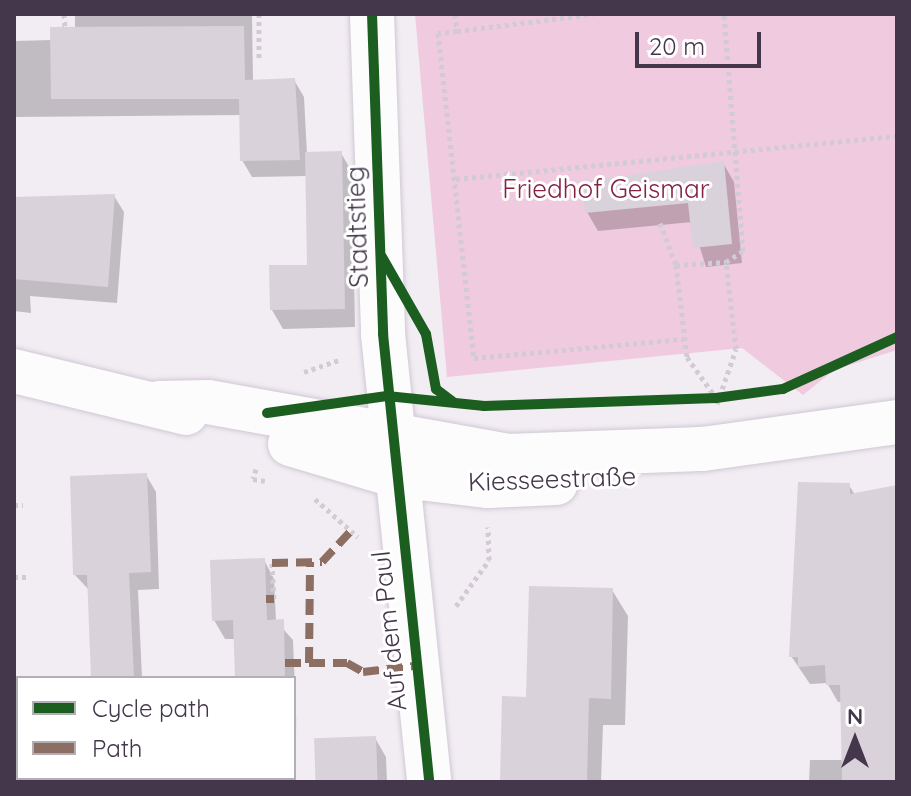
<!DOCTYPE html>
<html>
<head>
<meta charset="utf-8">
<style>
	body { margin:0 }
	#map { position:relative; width:911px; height:796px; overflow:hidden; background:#f2ecf3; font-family:Quicksand,sans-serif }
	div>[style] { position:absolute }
	.green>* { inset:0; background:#f0cadf }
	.shadow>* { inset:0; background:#0003; transform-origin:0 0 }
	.building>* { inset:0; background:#d9d2db; transform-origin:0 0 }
	.path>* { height:5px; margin-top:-2.5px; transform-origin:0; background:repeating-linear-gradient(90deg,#d2cbd3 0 4px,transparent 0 8px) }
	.roads { filter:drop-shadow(0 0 2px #d0c8d3) drop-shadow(0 0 2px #d0c8d3) }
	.minor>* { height:44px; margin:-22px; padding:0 22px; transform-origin:22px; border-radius:22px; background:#fdfcfd }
	.tertiary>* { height:44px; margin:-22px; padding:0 22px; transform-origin:22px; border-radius:22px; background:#fdfcfd }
	.quiet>* { height:8px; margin-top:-4px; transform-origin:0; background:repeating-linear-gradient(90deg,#8d6e63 0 16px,transparent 0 24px) }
	.cycleway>* { height:10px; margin:-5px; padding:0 5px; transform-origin:5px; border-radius:5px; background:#1b5e20 }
	span { translate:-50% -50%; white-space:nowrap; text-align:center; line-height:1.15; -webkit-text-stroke:6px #fff; paint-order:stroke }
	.park-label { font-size:26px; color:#852143 }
	.street-label { font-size:26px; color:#44364b }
	.frame { position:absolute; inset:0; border:16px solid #44364b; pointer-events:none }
	.legend { position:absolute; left:16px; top:676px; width:280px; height:104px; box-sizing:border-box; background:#fff; border:2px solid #b4afb7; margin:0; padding:10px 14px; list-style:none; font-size:24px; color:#44364b }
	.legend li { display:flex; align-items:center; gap:16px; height:40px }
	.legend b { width:40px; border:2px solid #b4afb7 }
	.north { position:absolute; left:815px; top:700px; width:80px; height:80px; -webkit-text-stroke:6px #fff; paint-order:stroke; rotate:0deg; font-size:22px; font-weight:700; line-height:32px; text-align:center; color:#44364b }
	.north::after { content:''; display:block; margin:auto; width:28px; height:36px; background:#44364b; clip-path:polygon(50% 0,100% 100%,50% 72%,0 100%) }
	.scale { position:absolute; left:635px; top:32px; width:126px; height:36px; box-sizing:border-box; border:4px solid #44364b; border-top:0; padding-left:10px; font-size:24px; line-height:28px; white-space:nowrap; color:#44364b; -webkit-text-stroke:6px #fff; paint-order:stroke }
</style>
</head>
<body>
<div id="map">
	<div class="green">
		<i style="clip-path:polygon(415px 14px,897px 14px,897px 350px,834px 370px,803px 395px,742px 348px,447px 377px)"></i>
	</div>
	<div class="shadow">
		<i style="clip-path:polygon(75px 14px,252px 14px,253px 81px,294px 80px,304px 97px,307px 154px,341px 153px,352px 172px,355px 327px,283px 329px,272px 310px,309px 267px,307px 176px,252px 177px,242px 160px,241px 115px,14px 117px,14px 41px,52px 40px,75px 29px)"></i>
		<i style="clip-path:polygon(723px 163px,734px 182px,742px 263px,706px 267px,692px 222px,598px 231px,587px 212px)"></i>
		<i style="clip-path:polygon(114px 196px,124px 212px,117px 303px,30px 296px,31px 313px,14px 311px,14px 199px)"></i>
		<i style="clip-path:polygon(146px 475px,156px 492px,159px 589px,138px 590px,142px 678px,93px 678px,90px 591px,75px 575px)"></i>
		<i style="clip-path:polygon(849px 485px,855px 495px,897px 487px,897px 582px,872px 702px,838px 702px,827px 683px,810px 684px,791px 656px)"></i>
		<i style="clip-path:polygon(264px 560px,274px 579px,276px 621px,293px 640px,297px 740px,294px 678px,237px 678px,235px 639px,225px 639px,214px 620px)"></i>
		<i style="clip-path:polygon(612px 590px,628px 616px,625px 725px,603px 725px,601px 782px,502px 782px,528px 699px)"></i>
		<i style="clip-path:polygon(14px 598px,18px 778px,22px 782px,14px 782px)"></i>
		<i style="clip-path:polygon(375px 738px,386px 757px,387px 782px,318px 782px)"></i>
		<i style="clip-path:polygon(810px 760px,861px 760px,869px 782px,809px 782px)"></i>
		<i style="left:83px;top:778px;width:83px;height:4px"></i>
	</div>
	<div class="building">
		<i style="clip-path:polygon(244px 26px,245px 80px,295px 78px,300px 160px,240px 161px,239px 99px,51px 99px,50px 27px)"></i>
		<i style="clip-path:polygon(342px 151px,345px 309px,270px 310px,269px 265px,307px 265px,305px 152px)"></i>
		<i style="clip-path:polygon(724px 161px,732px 244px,693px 248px,688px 203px,585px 213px,582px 182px)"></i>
		<i style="clip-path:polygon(115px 194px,108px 287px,14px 279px,14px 197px)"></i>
		<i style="clip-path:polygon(147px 473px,151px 572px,129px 573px,134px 678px,91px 678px,87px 575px,73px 575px,70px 476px)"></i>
		<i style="clip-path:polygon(798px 482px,850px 483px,850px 494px,897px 485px,897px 782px,842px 782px,840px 685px,826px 685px,825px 665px,798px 667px,798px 657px,789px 657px)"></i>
		<i style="clip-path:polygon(265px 558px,267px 620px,284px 619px,285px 678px,235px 678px,233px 620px,212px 621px,210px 560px)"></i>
		<i style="clip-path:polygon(529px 586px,613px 588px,611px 699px,589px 698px,587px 782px,500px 782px,502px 696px,526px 697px)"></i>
		<i style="left:376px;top:736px;width:46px;height:62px;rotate:88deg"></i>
	</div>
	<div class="path">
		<i style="left:64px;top:14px;width:13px;rotate:86deg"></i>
		<i style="left:259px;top:14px;width:46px;rotate:90deg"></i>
		<i style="left:455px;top:14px;width:17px;rotate:83deg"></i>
		<i style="left:457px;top:31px;width:19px;rotate:174deg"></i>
		<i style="left:438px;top:33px;width:327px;rotate:83.7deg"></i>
		<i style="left:474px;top:358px;width:211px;rotate:-5.2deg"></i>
		<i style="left:457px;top:31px;width:137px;rotate:-7.1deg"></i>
		<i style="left:456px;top:179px;width:443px;rotate:-5.6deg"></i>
		<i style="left:660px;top:223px;width:45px;rotate:69.1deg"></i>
		<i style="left:676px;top:265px;width:93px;rotate:83.2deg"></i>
		<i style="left:687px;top:357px;width:50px;rotate:54.7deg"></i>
		<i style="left:676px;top:265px;width:50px;rotate:-3.4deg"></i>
		<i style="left:726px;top:262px;width:20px;rotate:-33deg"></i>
		<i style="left:743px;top:251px;width:238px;rotate:-94.6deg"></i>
		<i style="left:304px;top:372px;width:39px;rotate:-19deg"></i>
		<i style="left:717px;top:404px;width:58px;rotate:-70.9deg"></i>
		<i style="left:736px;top:349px;width:88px;rotate:-96.6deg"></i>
		<i style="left:256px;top:469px;width:10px;rotate:107deg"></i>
		<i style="left:253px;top:479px;width:12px;rotate:9deg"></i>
		<i style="left:315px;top:499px;width:57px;rotate:41.5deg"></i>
		<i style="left:14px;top:505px;width:9px"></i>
		<i style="left:272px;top:563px;width:36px;rotate:87deg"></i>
		<i style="left:14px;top:577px;width:12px"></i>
		<i style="left:456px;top:606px;width:57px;rotate:-54.3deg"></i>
		<i style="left:489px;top:560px;width:33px;rotate:-92deg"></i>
		<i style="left:14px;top:703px;width:4px"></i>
	</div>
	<div class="roads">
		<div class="minor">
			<i style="left:372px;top:14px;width:320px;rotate:88deg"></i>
			<i style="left:383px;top:334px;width:450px;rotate:84.1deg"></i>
		</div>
		<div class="tertiary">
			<i style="left:14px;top:371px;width:177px;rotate:13.7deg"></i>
			<i style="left:159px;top:403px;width:49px;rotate:-1.2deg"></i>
			<i style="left:208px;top:402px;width:305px;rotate:10.2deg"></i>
			<i style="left:508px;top:456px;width:195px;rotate:-2.1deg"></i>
			<i style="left:703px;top:449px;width:196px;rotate:-7.9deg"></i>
			<i style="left:290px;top:444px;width:109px;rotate:16.6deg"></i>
			<i style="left:394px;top:475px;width:95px;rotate:6.7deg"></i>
			<i style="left:488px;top:486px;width:68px;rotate:-2.5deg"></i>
		</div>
	</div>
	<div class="quiet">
		<i style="left:272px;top:563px;width:50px;rotate:-1.1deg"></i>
		<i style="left:322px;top:562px;width:42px;rotate:-46.9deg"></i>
		<i style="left:266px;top:599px;width:8px"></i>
		<i style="left:285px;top:663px;width:62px"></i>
		<i style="left:347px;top:663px;width:18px;rotate:29deg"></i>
		<i style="left:363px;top:672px;width:51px;rotate:-6.7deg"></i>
		<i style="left:309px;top:663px;width:101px;rotate:-89.4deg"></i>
	</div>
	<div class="cycleway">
		<i style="left:372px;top:14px;width:320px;rotate:88deg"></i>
		<i style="left:383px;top:334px;width:450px;rotate:84.1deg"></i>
		<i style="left:382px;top:257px;width:89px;rotate:60.3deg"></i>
		<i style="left:426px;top:334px;width:56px;rotate:79.7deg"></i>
		<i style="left:436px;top:389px;width:21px;rotate:37deg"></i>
		<i style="left:267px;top:413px;width:121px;rotate:-8.1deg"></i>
		<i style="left:387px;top:396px;width:98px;rotate:5.9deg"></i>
		<i style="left:484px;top:406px;width:232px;rotate:-2deg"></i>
		<i style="left:716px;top:398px;width:68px;rotate:-7.7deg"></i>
		<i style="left:783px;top:389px;width:125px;rotate:-24.5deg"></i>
	</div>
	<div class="park-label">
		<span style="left:606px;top:189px">Friedhof Geismar</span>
	</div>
	<div class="street-label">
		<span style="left:357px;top:227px;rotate:-92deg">Stadtstieg</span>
		<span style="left:552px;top:479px;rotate:-2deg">Kiesseestraße</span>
		<span style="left:389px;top:631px;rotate:-96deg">Auf dem Paul</span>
	</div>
	<div class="frame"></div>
	<ul class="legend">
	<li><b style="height:10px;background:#1b5e20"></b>Cycle path</li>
	<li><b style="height:10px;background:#8d6e63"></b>Path</li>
	</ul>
	<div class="north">N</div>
	<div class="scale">20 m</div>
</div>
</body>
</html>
